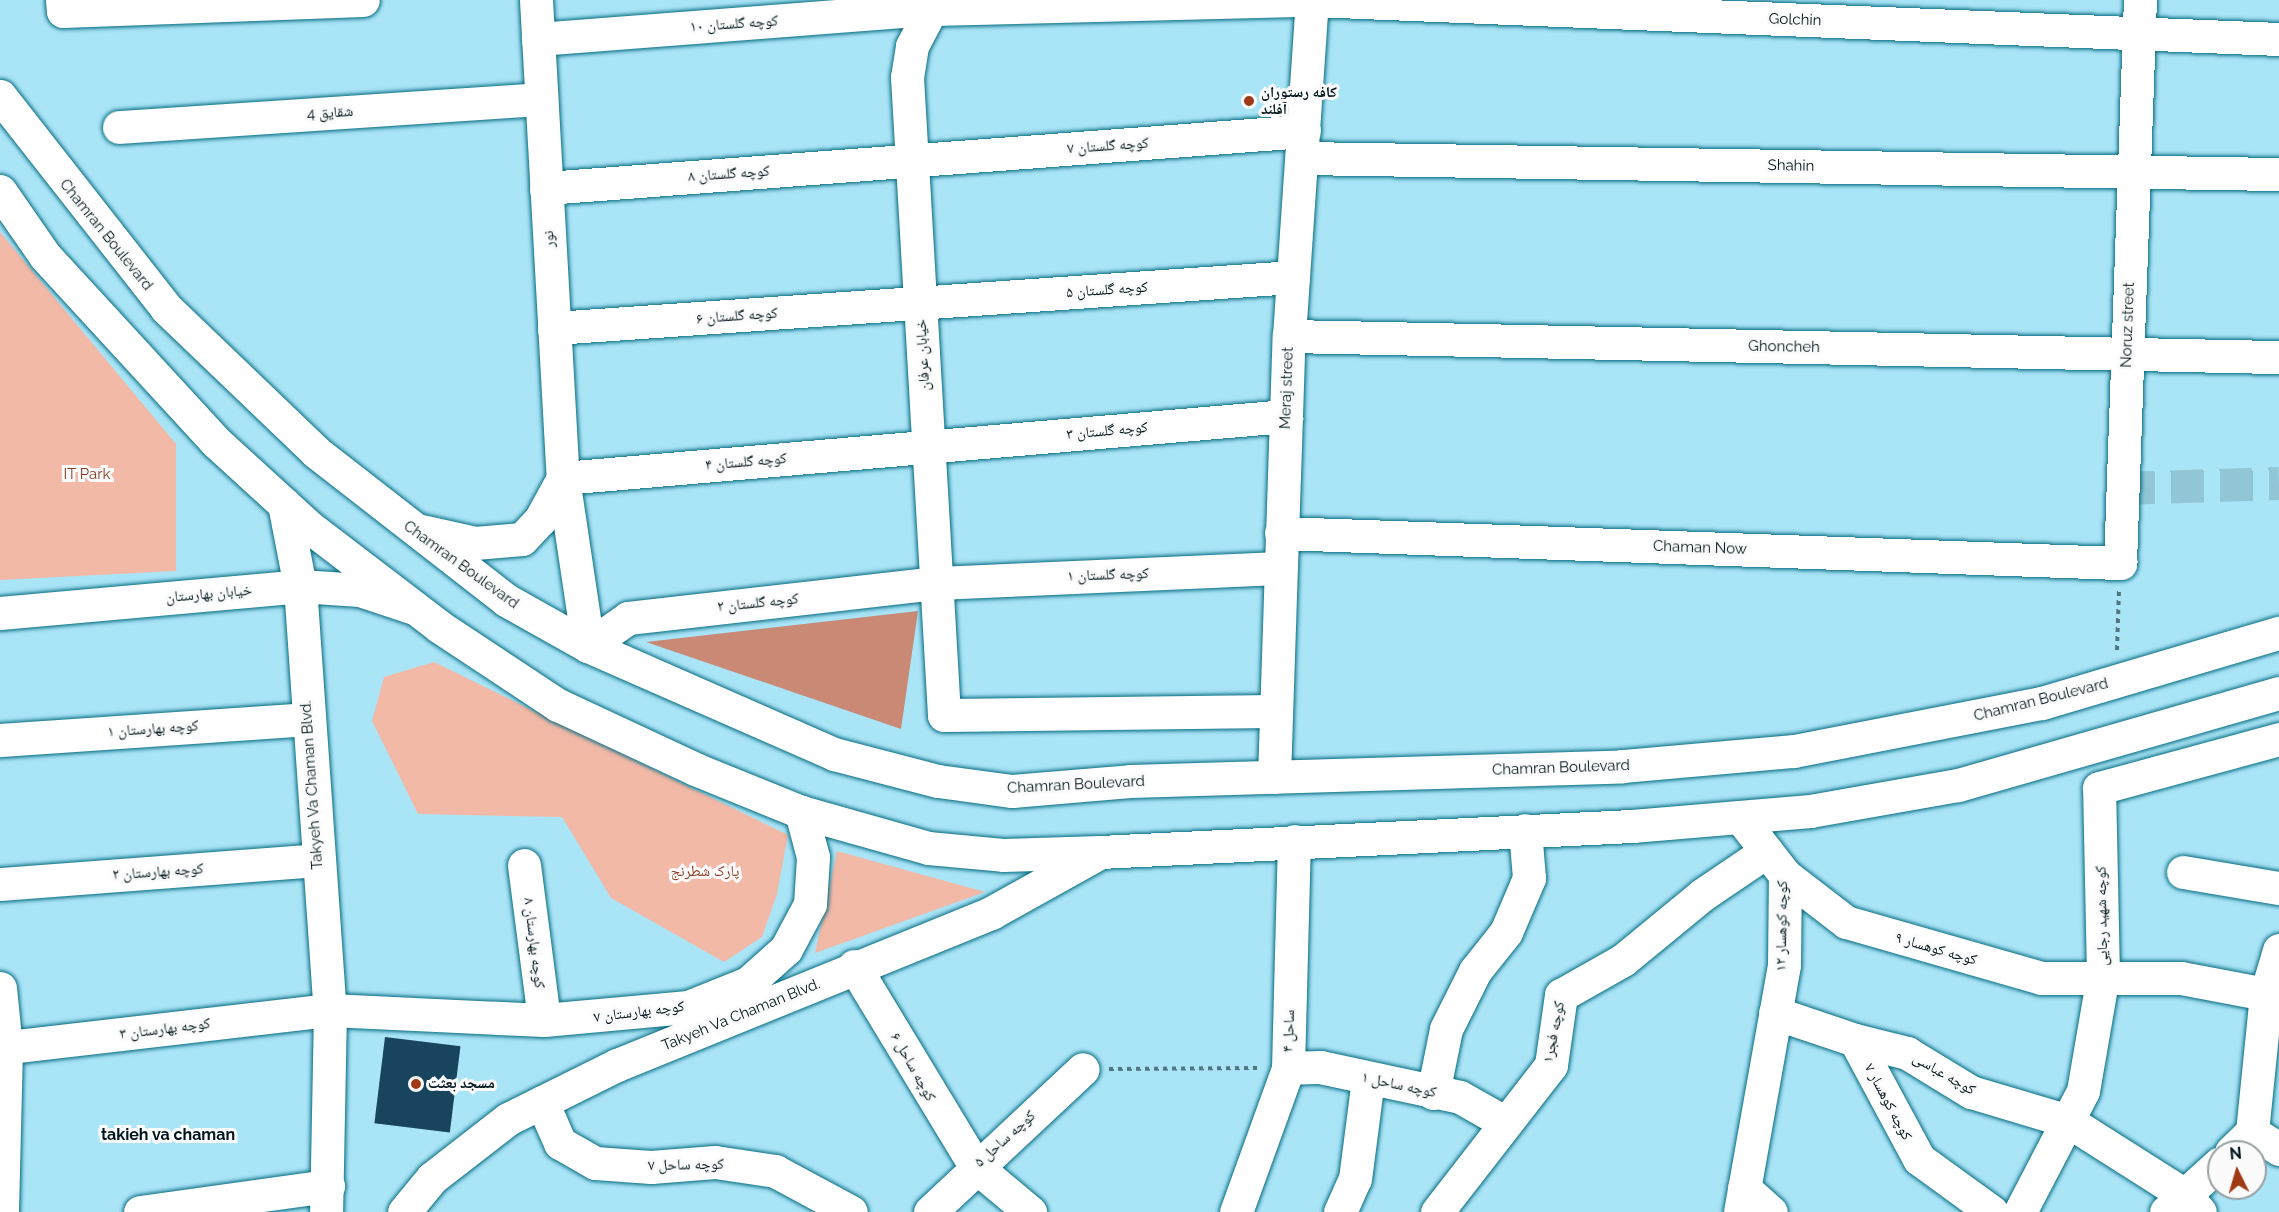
<!DOCTYPE html>
<html>
<head>
<meta charset="utf-8">
<style>
	body { margin:0 }
	#map { position:relative; width:2279px; height:1212px; overflow:hidden; background:#aae5f7; font-family:Raleway,"Noto Naskh Arabic",sans-serif }
	div>[style] { position:absolute }
	.green>* { inset:0; background:#f3b9a7 }
	.forest>* { inset:0; background:#c98974 }
	.building>* { inset:0; background:#18445d; transform-origin:0 0 }
	.minor-tunnel>* { height:33px; margin-top:-16.5px; transform-origin:0; background:repeating-linear-gradient(90deg,#91c6d6 0 33px,transparent 0 49px) }
	.path>* { height:4px; margin-top:-2px; transform-origin:0; background:repeating-linear-gradient(90deg,#4f7682 0 4.5px,transparent 0 9px) }
	.roads { filter:drop-shadow(0 0 2px #056b80) drop-shadow(0 0 2px #056b80) }
	.minor>* { height:33px; margin:-16.5px; padding:0 16.5px; transform-origin:16.5px; border-radius:16.5px; background:#fff }
	.major>* { height:33px; margin:-16.5px; padding:0 16.5px; transform-origin:16.5px; border-radius:16.5px; background:#fff }
	.dots>* { width:16px; height:16px; translate:-50% -50%; box-sizing:border-box; border:3px solid #fbfbfb; border-radius:50% }
	span { translate:-50% -50%; white-space:nowrap; text-align:center; line-height:1.15; -webkit-text-stroke:6px #fbfbfb; paint-order:stroke }
	.street-label { font-size:15px; color:#01171d }
	.poi-label { font-size:15px; color:#01171d; font-weight:700 }
	.left { translate:0 -50%; text-align:left }
	.park-label { font-size:15px; color:#8c3c22 }
	.neighbourhood-label { font-size:16px; color:#01171d; font-weight:700 }
	.north { position:absolute; left:2207px; top:1140px; width:60px; height:60px; box-sizing:border-box; background:#fbfbfb; border:2px solid #97a0a2; border-radius:50%; rotate:355deg; font-size:16px; font-weight:700; line-height:24px; text-align:center; color:#01171d }
	.north::after { content:''; display:block; margin:auto; width:21px; height:27px; background:#a03a15; clip-path:polygon(50% 0,100% 100%,50% 72%,0 100%) }
</style>
</head>
<body>
<div id="map">
	<div class="green">
		<i style="clip-path:polygon(0 232px,176px 444px,176px 571px,0 580px)"></i>
		<i style="clip-path:polygon(434px 662px,788px 835px,777px 894px,762px 937px,724px 962px,611px 898px,562px 817px,418px 814px,372px 721px,384px 677px)"></i>
		<i style="clip-path:polygon(837px 851px,985px 892px,815px 953px)"></i>
	</div>
	<div class="forest">
		<i style="clip-path:polygon(918px 611px,901px 729px,646px 642px)"></i>
	</div>
	<div class="building">
		<i style="left:385px;top:1037px;width:76px;height:87px;rotate:7deg"></i>
	</div>
	<div class="minor-tunnel">
		<i style="left:2122px;top:488px;width:157px;rotate:-1.8deg"></i>
	</div>
	<div class="path">
		<i style="left:2117px;top:650px;width:59px;rotate:-88.1deg"></i>
		<i style="left:1109px;top:1069px;width:148px;rotate:-0.4deg"></i>
	</div>
	<div class="roads">
		<div class="minor">
			<i style="left:62px;top:0;width:11px;rotate:85deg"></i>
			<i style="left:63px;top:11px;width:300px;rotate:-2.1deg"></i>
			<i style="left:536px;top:0;width:479px;rotate:86.8deg"></i>
			<i style="left:563px;top:478px;width:726px;rotate:-4.9deg"></i>
			<i style="left:936px;top:0;width:52px;rotate:117.6deg"></i>
			<i style="left:912px;top:46px;width:31px;rotate:99deg"></i>
			<i style="left:907px;top:77px;width:639px;rotate:86.68deg"></i>
			<i style="left:944px;top:715px;width:332px;rotate:-0.7deg"></i>
			<i style="left:538px;top:39px;width:394px;rotate:-4.4deg"></i>
			<i style="left:931px;top:9px;width:381px;rotate:-1.4deg"></i>
			<i style="left:1312px;top:0;width:968px;rotate:2.31deg"></i>
			<i style="left:119px;top:127px;width:423px;rotate:-3.8deg"></i>
			<i style="left:1302px;top:158px;width:977px;rotate:0.94deg"></i>
			<i style="left:546px;top:188px;width:760px;rotate:-4.3deg"></i>
			<i style="left:554px;top:328px;width:741px;rotate:-3.95deg"></i>
			<i style="left:1289px;top:336px;width:990px;rotate:1.22deg"></i>
			<i style="left:1281px;top:533px;width:840px;rotate:2.05deg"></i>
			<i style="left:2120px;top:563px;width:563px;rotate:-87.97deg"></i>
			<i style="left:0;top:613px;width:301px;rotate:-5.1deg"></i>
			<i style="left:300px;top:586px;width:60px;rotate:3.8deg"></i>
			<i style="left:360px;top:590px;width:54px;rotate:18.4deg"></i>
			<i style="left:588px;top:646px;width:49px;rotate:-35deg"></i>
			<i style="left:628px;top:618px;width:311px;rotate:-6.5deg"></i>
			<i style="left:937px;top:583px;width:343px;rotate:-2.5deg"></i>
			<i style="left:0;top:740px;width:308px;rotate:-3.9deg"></i>
			<i style="left:1274px;top:777px;width:441px;rotate:-88.1deg"></i>
			<i style="left:1289px;top:336px;width:337px;rotate:-86.1deg"></i>
			<i style="left:1740px;top:817px;width:73px;rotate:52.2deg"></i>
			<i style="left:1785px;top:875px;width:77px;rotate:37.6deg"></i>
			<i style="left:1846px;top:922px;width:203px;rotate:16deg"></i>
			<i style="left:2041px;top:978px;width:140px"></i>
			<i style="left:2181px;top:978px;width:86px;rotate:10.7deg"></i>
			<i style="left:524px;top:865px;width:156px;rotate:82.6deg"></i>
			<i style="left:2183px;top:872px;width:97px;rotate:9.5deg"></i>
			<i style="left:0;top:884px;width:318px;rotate:-4.3deg"></i>
			<i style="left:854px;top:966px;width:234px;rotate:58.8deg"></i>
			<i style="left:975px;top:1166px;width:72px;rotate:39.9deg"></i>
			<i style="left:0;top:988px;width:60px;rotate:84.3deg"></i>
			<i style="left:6px;top:1048px;width:164px;rotate:91.4deg"></i>
			<i style="left:1775px;top:1013px;width:84px;rotate:18.6deg"></i>
			<i style="left:1855px;top:1040px;width:135px;rotate:61.7deg"></i>
			<i style="left:1919px;top:1159px;width:90px;rotate:36deg"></i>
			<i style="left:1855px;top:1040px;width:54px;rotate:14deg"></i>
			<i style="left:1907px;top:1053px;width:75px;rotate:31.4deg"></i>
			<i style="left:1971px;top:1092px;width:101px;rotate:16.6deg"></i>
			<i style="left:2068px;top:1121px;width:140px;rotate:32.4deg"></i>
			<i style="left:2186px;top:1196px;width:21px;rotate:49deg"></i>
			<i style="left:0;top:1048px;width:332px;rotate:-6.6deg"></i>
			<i style="left:330px;top:1010px;width:214px;rotate:2.7deg"></i>
			<i style="left:544px;top:1020px;width:145px;rotate:-5.2deg"></i>
			<i style="left:688px;top:1007px;width:65px;rotate:-21.8deg"></i>
			<i style="left:748px;top:983px;width:51px;rotate:-41.8deg"></i>
			<i style="left:786px;top:949px;width:51px;rotate:-61.9deg"></i>
			<i style="left:810px;top:904px;width:47px;rotate:-86.3deg"></i>
			<i style="left:813px;top:857px;width:47px;rotate:-104.9deg"></i>
			<i style="left:1288px;top:1068px;width:32px;rotate:-2deg"></i>
			<i style="left:1320px;top:1067px;width:143px;rotate:12.1deg"></i>
			<i style="left:1460px;top:1097px;width:51px;rotate:29.6deg"></i>
			<i style="left:1433px;top:1093px;width:65px;rotate:-78.5deg"></i>
			<i style="left:1446px;top:1029px;width:65px;rotate:-63.4deg"></i>
			<i style="left:1475px;top:971px;width:50px;rotate:-51.5deg"></i>
			<i style="left:1506px;top:932px;width:59px;rotate:-66.9deg"></i>
			<i style="left:1529px;top:878px;width:48px;rotate:-94.8deg"></i>
			<i style="left:542px;top:1102px;width:45px;rotate:66.3deg"></i>
			<i style="left:560px;top:1143px;width:40px;rotate:29.7deg"></i>
			<i style="left:595px;top:1163px;width:56px;rotate:4.1deg"></i>
			<i style="left:651px;top:1167px;width:64px;rotate:-4.5deg"></i>
			<i style="left:715px;top:1162px;width:61px;rotate:8.5deg"></i>
			<i style="left:775px;top:1171px;width:86px;rotate:28.3deg"></i>
			<i style="left:2252px;top:1132px;width:32px;rotate:32deg"></i>
			<i style="left:2231px;top:1152px;width:29px;rotate:-44deg"></i>
			<i style="left:2252px;top:1132px;width:139px;rotate:-84.2deg"></i>
			<i style="left:2266px;top:994px;width:46px;rotate:-73.5deg"></i>
			<i style="left:1744px;top:1188px;width:36px;rotate:42deg"></i>
			<i style="left:140px;top:1212px;width:190px;rotate:-7.9deg"></i>
			<i style="left:930px;top:1212px;width:209px;rotate:-43.1deg"></i>
			<i style="left:1236px;top:1212px;width:153px;rotate:-70.1deg"></i>
			<i style="left:1288px;top:1068px;width:227px;rotate:-88.5deg"></i>
			<i style="left:1340px;top:1212px;width:36px;rotate:-66deg"></i>
			<i style="left:1355px;top:1179px;width:101px;rotate:-82.6deg"></i>
			<i style="left:1437px;top:1212px;width:186px;rotate:-52.2deg"></i>
			<i style="left:1551px;top:1065px;width:71px;rotate:-81.9deg"></i>
			<i style="left:1561px;top:995px;width:71px;rotate:-29.4deg"></i>
			<i style="left:1623px;top:960px;width:102px;rotate:-39.4deg"></i>
			<i style="left:1702px;top:895px;width:78px;rotate:-34.1deg"></i>
			<i style="left:1740px;top:1212px;width:251px;rotate:-79.9deg"></i>
			<i style="left:1784px;top:965px;width:90px;rotate:-89.4deg"></i>
			<i style="left:2020px;top:1212px;width:136px;rotate:-62.5deg"></i>
			<i style="left:2083px;top:1091px;width:118px;rotate:-80.2deg"></i>
			<i style="left:2103px;top:975px;width:187px;rotate:-91.2deg"></i>
			<i style="left:2099px;top:788px;width:187px;rotate:-15.2deg"></i>
			<i style="left:2166px;top:1212px;width:72px;rotate:-42.2deg"></i>
		</div>
		<div class="major">
			<i style="left:0;top:96px;width:269px;rotate:51.9deg"></i>
			<i style="left:166px;top:308px;width:208px;rotate:43.8deg"></i>
			<i style="left:316px;top:452px;width:241px;rotate:37.9deg"></i>
			<i style="left:506px;top:600px;width:94px;rotate:29.3deg"></i>
			<i style="left:588px;top:646px;width:269px;rotate:23.7deg"></i>
			<i style="left:834px;top:754px;width:107px;rotate:14.6deg"></i>
			<i style="left:938px;top:781px;width:75px;rotate:7.7deg"></i>
			<i style="left:1012px;top:791px;width:118px;rotate:-4.8deg"></i>
			<i style="left:1130px;top:781px;width:492px;rotate:-1.7deg"></i>
			<i style="left:1622px;top:766px;width:173px;rotate:-5deg"></i>
			<i style="left:1794px;top:751px;width:253px;rotate:-11deg"></i>
			<i style="left:2042px;top:703px;width:247px;rotate:-16.5deg"></i>
			<i style="left:0;top:191px;width:79px;rotate:55.3deg"></i>
			<i style="left:45px;top:256px;width:253px;rotate:47.4deg"></i>
			<i style="left:216px;top:442px;width:125px;rotate:42.4deg"></i>
			<i style="left:308px;top:526px;width:166px;rotate:37.4deg"></i>
			<i style="left:440px;top:627px;width:141px;rotate:33.5deg"></i>
			<i style="left:558px;top:705px;width:151px;rotate:25deg"></i>
			<i style="left:695px;top:769px;width:114px;rotate:22.1deg"></i>
			<i style="left:801px;top:812px;width:132px;rotate:15.8deg"></i>
			<i style="left:928px;top:848px;width:75px;rotate:5.3deg"></i>
			<i style="left:1003px;top:855px;width:97px;rotate:-1.8deg"></i>
			<i style="left:1100px;top:852px;width:533px;rotate:-2.8deg"></i>
			<i style="left:1632px;top:826px;width:179px;rotate:-4.8deg"></i>
			<i style="left:1810px;top:811px;width:150px;rotate:-10deg"></i>
			<i style="left:1958px;top:785px;width:334px;rotate:-16deg"></i>
			<i style="left:563px;top:478px;width:170px;rotate:81.5deg"></i>
			<i style="left:284px;top:504px;width:84px;rotate:79deg"></i>
			<i style="left:300px;top:586px;width:425px;rotate:86deg"></i>
			<i style="left:330px;top:1010px;width:202px;rotate:91.1deg"></i>
			<i style="left:422px;top:531px;width:54px;rotate:12.8deg"></i>
			<i style="left:475px;top:543px;width:47px;rotate:-4.9deg"></i>
			<i style="left:522px;top:539px;width:26px;rotate:-47deg"></i>
			<i style="left:540px;top:520px;width:48px;rotate:-61.3deg"></i>
			<i style="left:404px;top:1212px;width:44px;rotate:-50.5deg"></i>
			<i style="left:432px;top:1178px;width:96px;rotate:-37.8deg"></i>
			<i style="left:508px;top:1119px;width:122px;rotate:-26.4deg"></i>
			<i style="left:617px;top:1065px;width:404px;rotate:-22.1deg"></i>
			<i style="left:991px;top:913px;width:119px;rotate:-29.1deg"></i>
		</div>
	</div>
	<div class="dots">
		<i style="left:1249px;top:101px;background:#a03a15"></i>
		<i style="left:416px;top:1084px;background:#a03a15"></i>
	</div>
	<div class="street-label">
		<span style="left:1795px;top:20px;rotate:2deg">Golchin</span>
		<span style="left:734px;top:24px;rotate:-4deg">کوچه گلستان ۱۰</span>
		<span style="left:330px;top:113px;rotate:-4deg">شقایق 4</span>
		<span style="left:1108px;top:146px;rotate:-4deg">کوچه گلستان ۷</span>
		<span style="left:1791px;top:166px;rotate:1deg">Shahin</span>
		<span style="left:729px;top:174px;rotate:-4deg">کوچه گلستان ۸</span>
		<span style="left:106px;top:235px;rotate:51deg">Chamran Boulevard</span>
		<span style="left:549px;top:239px;rotate:-93deg">نور</span>
		<span style="left:1107px;top:290px;rotate:-4deg">کوچه گلستان ۵</span>
		<span style="left:737px;top:316px;rotate:-4deg">کوچه گلستان ۶</span>
		<span style="left:2128px;top:325px;rotate:-88deg">Noruz street</span>
		<span style="left:1784px;top:347px;rotate:1deg">Ghoncheh</span>
		<span style="left:923px;top:355px;rotate:-93deg">خیابان عرفان</span>
		<span style="left:1287px;top:388px;rotate:-88deg">Meraj street</span>
		<span style="left:1107px;top:431px;rotate:-5deg">کوچه گلستان ۳</span>
		<span style="left:746px;top:462px;rotate:-5deg">کوچه گلستان ۴</span>
		<span style="left:1700px;top:548px;rotate:2deg">Chaman Now</span>
		<span style="left:461px;top:565px;rotate:36deg">Chamran Boulevard</span>
		<span style="left:1108px;top:575px;rotate:-2deg">کوچه گلستان ۱</span>
		<span style="left:209px;top:594px;rotate:-5deg">خیابان بهارستان</span>
		<span style="left:758px;top:603px;rotate:-6deg">کوچه گلستان ۲</span>
		<span style="left:2041px;top:700px;rotate:-14deg">Chamran Boulevard</span>
		<span style="left:153px;top:729px;rotate:-4deg">کوچه بهارستان ۱</span>
		<span style="left:1561px;top:768px;rotate:-2deg">Chamran Boulevard</span>
		<span style="left:312px;top:785px;rotate:-94deg">Takyeh Va Chaman Blvd.</span>
		<span style="left:1076px;top:785px;rotate:-3deg">Chamran Boulevard</span>
		<span style="left:158px;top:872px;rotate:-4deg">کوچه بهارستان ۲</span>
		<span style="left:2102px;top:916px;rotate:-91deg">کوچه شهید رجایی</span>
		<span style="left:1782px;top:926px;rotate:-89deg">کوچه کوهسار ۱۲</span>
		<span style="left:534px;top:943px;rotate:83deg">کوچه بهارستان ۸</span>
		<span style="left:1936px;top:949px;rotate:16deg">کوچه کوهسار ۹</span>
		<span style="left:639px;top:1012px;rotate:-7deg">کوچه بهارستان ۷</span>
		<span style="left:741px;top:1015px;rotate:-22deg">Takyeh Va Chaman Blvd.</span>
		<span style="left:165px;top:1029px;rotate:-7deg">کوچه بهارستان ۳</span>
		<span style="left:1289px;top:1031px;rotate:-88deg">ساحل ۴</span>
		<span style="left:1554px;top:1032px;rotate:-79deg">کوچه فجر۱</span>
		<span style="left:913px;top:1067px;rotate:61deg">کوچه ساحل ۶</span>
		<span style="left:1944px;top:1074px;rotate:30deg">کوچه عباسی</span>
		<span style="left:1399px;top:1085px;rotate:12deg">کوچه ساحل ۱</span>
		<span style="left:1888px;top:1102px;rotate:62deg">کوچه کوهسار ۷</span>
		<span style="left:1005px;top:1139px;rotate:-42deg">کوچه ساحل ۵</span>
		<span style="left:686px;top:1165px;rotate:-1deg">کوچه ساحل ۷</span>
	</div>
	<div class="poi-label">
		<span class="left" style="left:1261px;top:101px">کافه رستوران<br>آفلند</span>
		<span class="left" style="left:428px;top:1084px">مسجد بعثت</span>
	</div>
	<div class="park-label">
		<span style="left:87px;top:475px">IT Park</span>
		<span style="left:705px;top:872px">پارک شطرنج</span>
	</div>
	<div class="neighbourhood-label">
		<span style="left:168px;top:1135px">takieh va chaman</span>
	</div>
	<div class="north">N</div>
</div>
</body>
</html>
